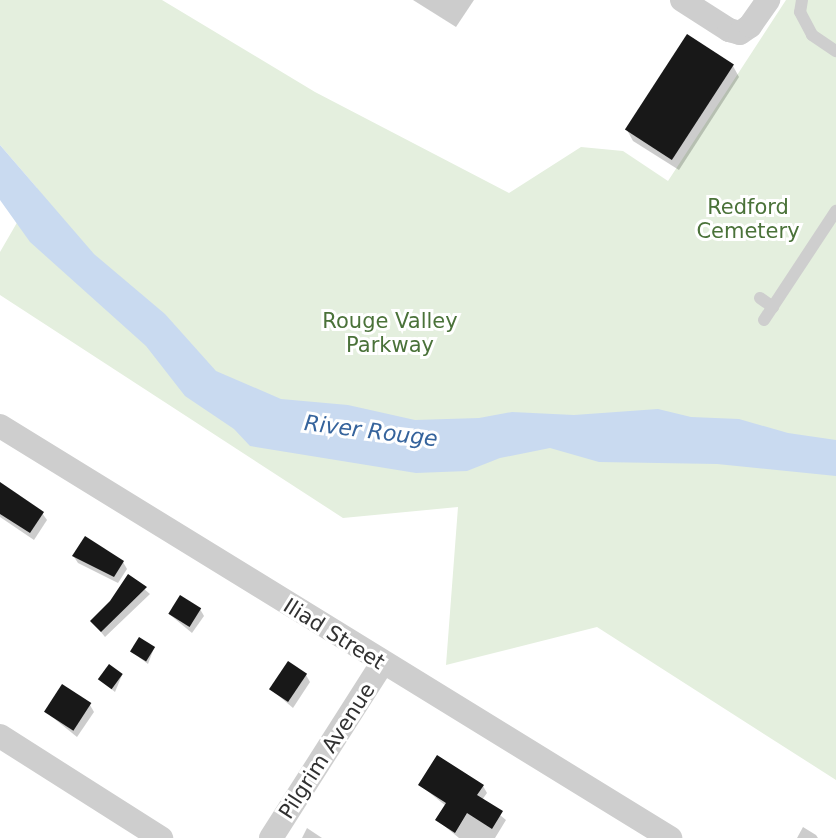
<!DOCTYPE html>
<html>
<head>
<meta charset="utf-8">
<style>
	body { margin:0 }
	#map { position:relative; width:836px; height:838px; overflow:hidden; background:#fff; font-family:"DejaVu Sans",sans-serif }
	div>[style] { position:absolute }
	.green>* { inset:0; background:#e4efde }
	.water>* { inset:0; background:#c9daf0 }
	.shadow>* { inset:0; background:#0003 }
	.building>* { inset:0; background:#181818; transform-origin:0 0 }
	.lane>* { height:12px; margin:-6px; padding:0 6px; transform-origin:6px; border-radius:6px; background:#cecece }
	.street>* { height:24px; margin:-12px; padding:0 12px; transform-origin:12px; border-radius:12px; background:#cecece }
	span { translate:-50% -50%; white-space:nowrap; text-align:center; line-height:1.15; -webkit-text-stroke:6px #fff; paint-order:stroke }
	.park-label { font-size:21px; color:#4a7239 }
	.street-label { font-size:21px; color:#313131 }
	.water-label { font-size:22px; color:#35639c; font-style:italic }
</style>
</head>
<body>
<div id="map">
	<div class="green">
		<i style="clip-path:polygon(0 0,162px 0,315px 92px,509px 193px,581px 147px,623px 151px,668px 181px,786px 0,836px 0,836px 780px,597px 627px,446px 665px,458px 507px,343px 518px,0 295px,0 252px,37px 188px,0 145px)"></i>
	</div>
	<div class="water">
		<i style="clip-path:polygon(0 145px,94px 254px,165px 314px,216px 371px,281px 399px,348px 405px,415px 420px,479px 418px,512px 412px,574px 415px,658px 409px,691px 417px,739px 419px,788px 433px,836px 440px,836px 476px,717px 464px,599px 462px,550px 448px,500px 458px,467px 471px,416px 473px,250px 446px,234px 429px,185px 396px,146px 346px,30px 242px,0 200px)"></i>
	</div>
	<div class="shadow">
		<i style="clip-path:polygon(413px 0,474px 0,456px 27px)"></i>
		<i style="clip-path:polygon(733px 66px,739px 77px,679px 170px,633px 141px,627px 130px)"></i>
		<i style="clip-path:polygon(0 485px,42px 513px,47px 520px,34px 540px,0 517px)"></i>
		<i style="clip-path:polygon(74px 557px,123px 562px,127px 569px,118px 583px,78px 563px)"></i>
		<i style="clip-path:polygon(129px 576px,150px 594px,105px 637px,92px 621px,111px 602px)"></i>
		<i style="clip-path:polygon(200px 609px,204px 616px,192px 633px,169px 614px)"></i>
		<i style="clip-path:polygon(154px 648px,148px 664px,132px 652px)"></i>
		<i style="clip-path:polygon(122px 675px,115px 692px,100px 680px)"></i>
		<i style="clip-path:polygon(306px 675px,310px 682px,293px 708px,272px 690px)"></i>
		<i style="clip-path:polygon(90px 705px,94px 712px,77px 737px,46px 712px)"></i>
		<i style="clip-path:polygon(420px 785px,483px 786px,487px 793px,482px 800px,506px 820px,495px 838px,459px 838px,437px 820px,446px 806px)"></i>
		<i style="clip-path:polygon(803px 827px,816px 835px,818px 838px,797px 838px)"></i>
		<i style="clip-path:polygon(307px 828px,322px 838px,302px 838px)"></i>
	</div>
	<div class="building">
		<i style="left:687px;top:34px;width:56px;height:114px;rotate:33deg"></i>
		<i style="clip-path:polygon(0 482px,44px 512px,30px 533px,0 514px)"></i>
		<i style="clip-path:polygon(85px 536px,124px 561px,114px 577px,72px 556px)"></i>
		<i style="clip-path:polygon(128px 574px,147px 587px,101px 632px,90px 621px,110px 601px)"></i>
		<i style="left:180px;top:595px;width:25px;height:22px;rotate:32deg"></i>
		<i style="left:139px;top:637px;width:19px;height:17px;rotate:32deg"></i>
		<i style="left:288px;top:661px;width:23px;height:34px;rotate:34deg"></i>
		<i style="left:109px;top:664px;width:17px;height:19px;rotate:36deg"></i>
		<i style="left:62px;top:684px;width:35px;height:33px;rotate:33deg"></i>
		<i style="clip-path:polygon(437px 755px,484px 785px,477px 795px,503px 811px,492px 829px,467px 813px,455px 833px,435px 820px,446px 803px,418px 785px)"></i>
	</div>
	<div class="lane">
		<i style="left:802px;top:0;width:12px;rotate:99deg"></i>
		<i style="left:800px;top:12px;width:26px;rotate:62deg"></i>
		<i style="left:812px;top:35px;width:29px;rotate:34deg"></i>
		<i style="left:760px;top:298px;width:16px;rotate:35deg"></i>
		<i style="left:764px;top:320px;width:131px;rotate:-56.6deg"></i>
	</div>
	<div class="street">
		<i style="left:682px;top:0;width:56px;rotate:32.6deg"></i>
		<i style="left:729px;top:30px;width:11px;rotate:15deg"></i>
		<i style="left:740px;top:33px;width:12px;rotate:-35deg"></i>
		<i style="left:750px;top:26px;width:32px;rotate:-55deg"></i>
		<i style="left:0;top:426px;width:787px;rotate:31.59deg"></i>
		<i style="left:0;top:736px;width:191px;rotate:32.4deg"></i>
		<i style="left:271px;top:838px;width:206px;rotate:-57.5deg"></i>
	</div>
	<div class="park-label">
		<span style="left:748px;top:219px">Redford<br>Cemetery</span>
		<span style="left:390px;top:333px">Rouge Valley<br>Parkway</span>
	</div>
	<div class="street-label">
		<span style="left:334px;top:634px;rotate:32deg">Iliad Street</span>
		<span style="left:327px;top:751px;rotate:-57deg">Pilgrim Avenue</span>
	</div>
	<div class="water-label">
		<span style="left:371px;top:431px;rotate:7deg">River Rouge</span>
	</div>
</div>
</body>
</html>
